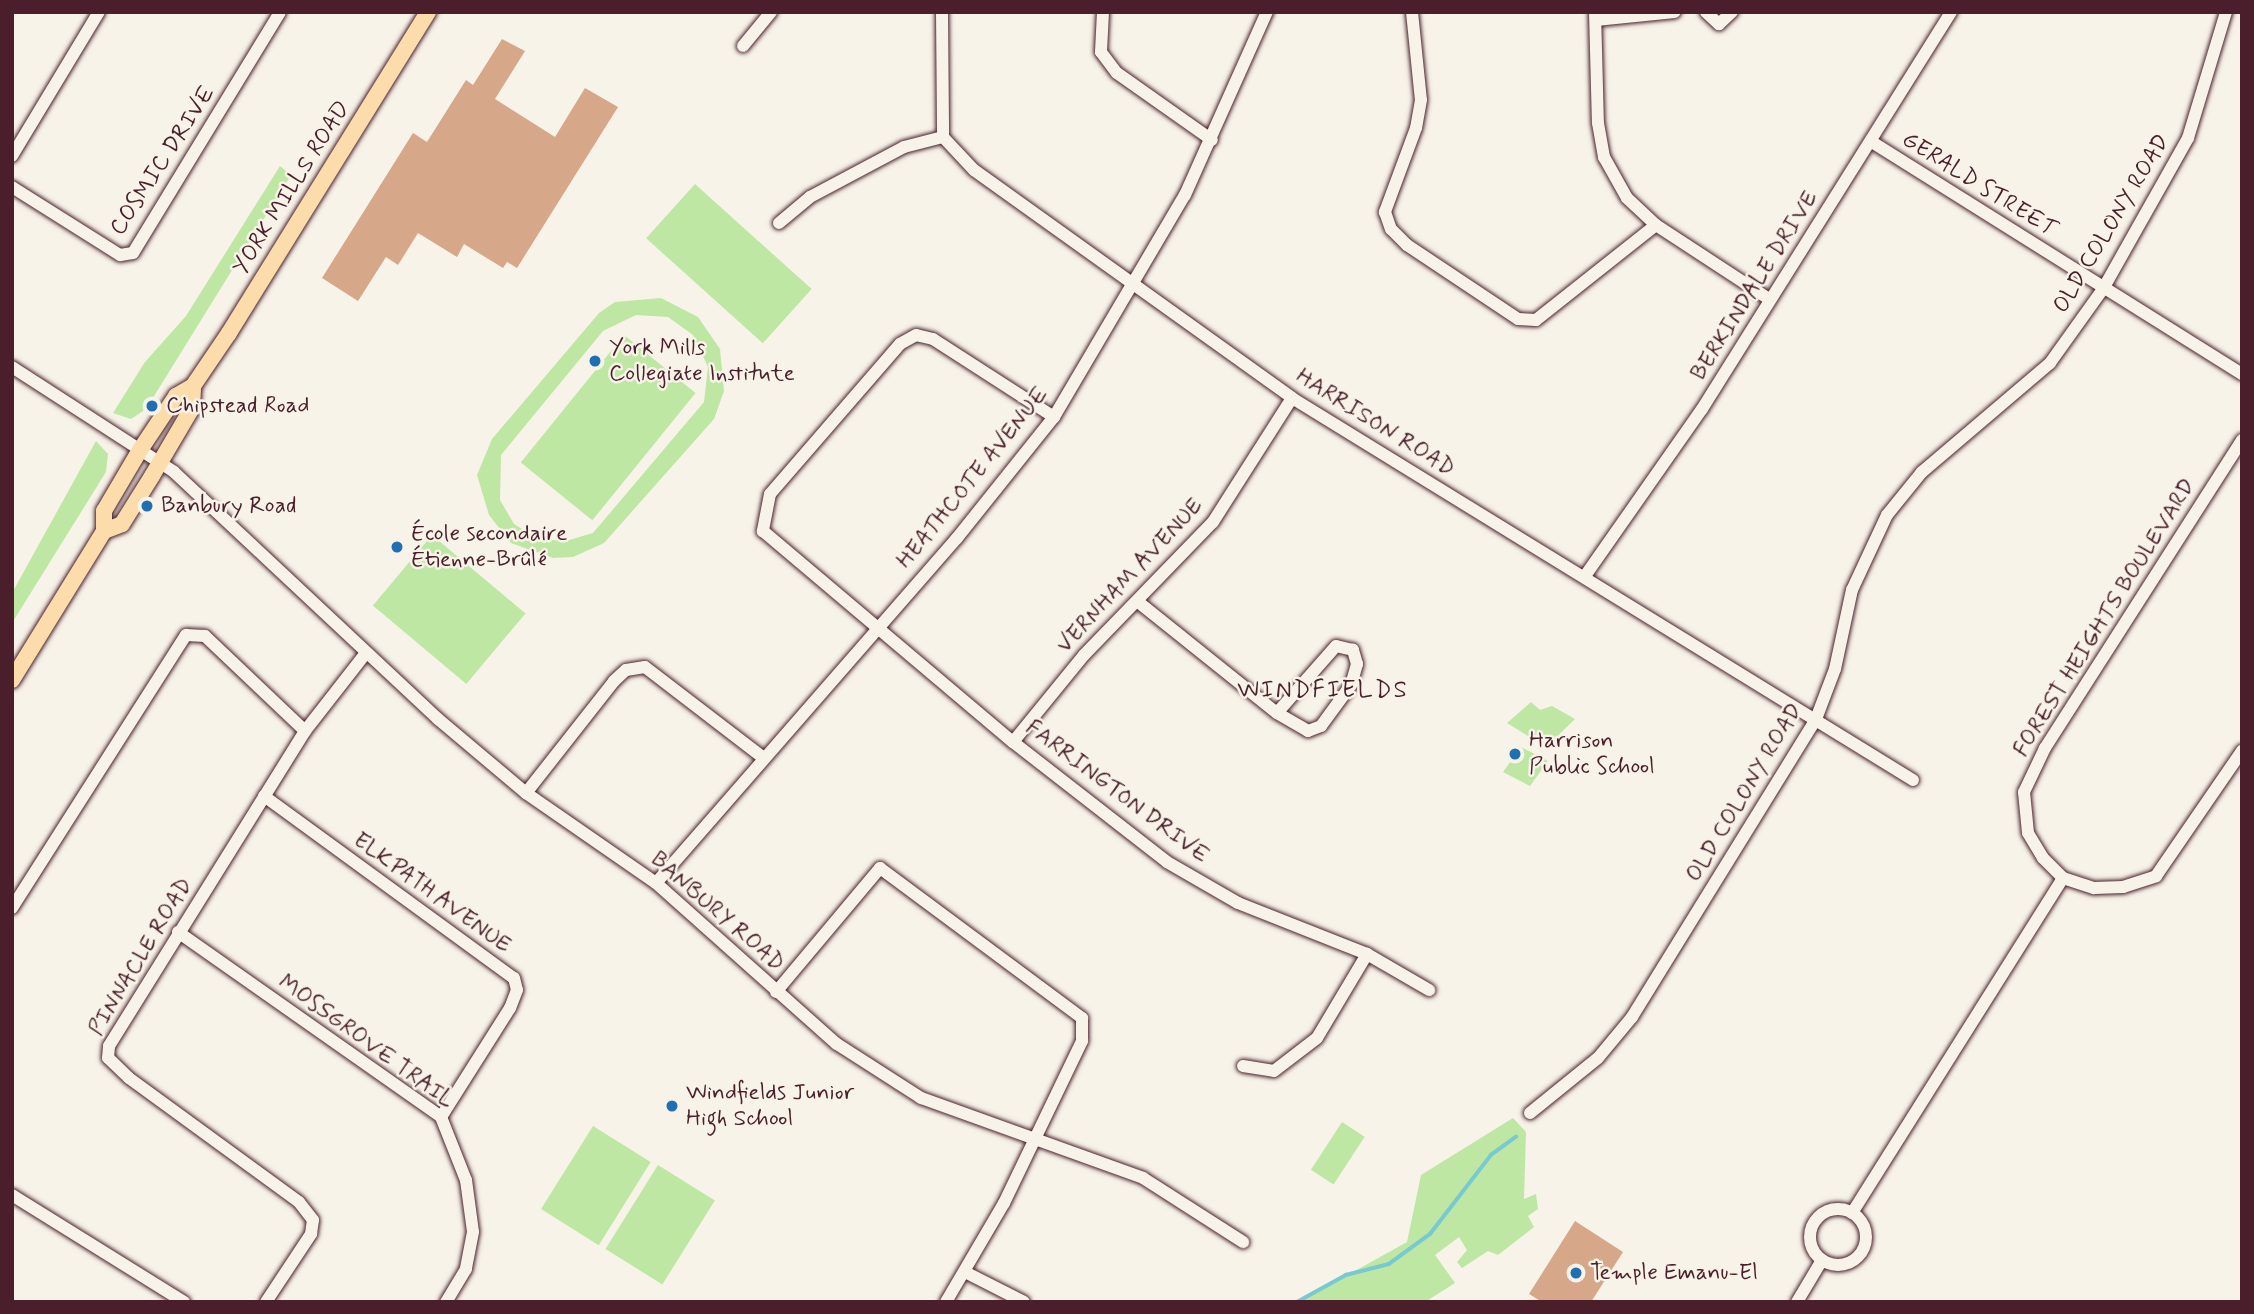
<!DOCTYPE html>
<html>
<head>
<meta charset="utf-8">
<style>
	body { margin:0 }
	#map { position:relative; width:2254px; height:1314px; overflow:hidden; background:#f7f3e8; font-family:Mynerve,sans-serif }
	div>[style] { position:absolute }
	.green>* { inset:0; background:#bee7a3; transform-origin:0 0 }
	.stream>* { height:3.5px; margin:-1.75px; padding:0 1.75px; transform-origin:1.75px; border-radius:1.75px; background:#78c9d2 }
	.building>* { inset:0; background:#d6a788 }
	.roads { filter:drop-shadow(0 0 2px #4a1f2b) drop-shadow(0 0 2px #4a1f2b) }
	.minor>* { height:12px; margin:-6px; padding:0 6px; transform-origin:6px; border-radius:6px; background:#f7f3e8 }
	.minor>.ring { margin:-6px; padding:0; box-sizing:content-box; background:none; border:12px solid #f7f3e8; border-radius:50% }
	.major>* { height:16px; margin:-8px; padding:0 8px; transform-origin:8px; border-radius:8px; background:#fddcac }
	.dots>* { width:19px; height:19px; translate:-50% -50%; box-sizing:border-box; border:4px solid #f7f3e8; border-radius:50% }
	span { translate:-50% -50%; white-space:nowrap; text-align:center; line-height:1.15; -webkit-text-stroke:5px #f7f3e8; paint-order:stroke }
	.street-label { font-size:23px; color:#4a1f2b }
	.poi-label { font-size:23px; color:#4a1f2b }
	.left { translate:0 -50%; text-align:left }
	.neighbourhood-label { font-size:24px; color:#4a1f2b; letter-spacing:2px }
	.frame { position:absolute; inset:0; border:14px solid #4a1f2b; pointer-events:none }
</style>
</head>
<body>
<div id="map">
	<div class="green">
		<i style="clip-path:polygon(280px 166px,291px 175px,146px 409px,131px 419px,113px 413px,145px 362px,186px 316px)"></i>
		<i style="left:695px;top:184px;width:157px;height:73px;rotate:42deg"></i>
		<i style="clip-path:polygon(evenodd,661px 298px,698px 317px,720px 349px,724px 391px,714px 419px,604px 543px,573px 557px,553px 558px,511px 543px,489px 515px,477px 475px,492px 439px,599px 313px,615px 302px,661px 298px,636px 315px,668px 317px,693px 335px,708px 367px,704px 402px,593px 533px,566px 541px,538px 539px,514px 524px,500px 500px,501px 455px,603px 331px,636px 315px)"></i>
		<i style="left:624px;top:335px;width:92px;height:164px;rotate:39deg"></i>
		<i style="clip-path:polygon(96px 441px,108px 454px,106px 472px,12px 623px,12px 593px)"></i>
		<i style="left:432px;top:535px;width:122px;height:92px;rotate:40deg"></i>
		<i style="clip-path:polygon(1531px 702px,1540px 710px,1552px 706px,1575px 719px,1546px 747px,1507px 723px)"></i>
		<i style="clip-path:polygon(1521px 747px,1548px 761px,1530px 786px,1503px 772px)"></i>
		<i style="clip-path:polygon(1513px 1118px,1526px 1132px,1524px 1199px,1536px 1194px,1538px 1209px,1528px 1216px,1534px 1227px,1498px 1255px,1488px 1251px,1462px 1268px,1457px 1262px,1467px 1250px,1459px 1237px,1435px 1255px,1455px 1283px,1425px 1302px,1299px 1302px,1407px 1242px,1421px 1175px)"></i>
		<i style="left:1342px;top:1122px;width:27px;height:57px;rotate:33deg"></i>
		<i style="left:593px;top:1126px;width:68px;height:98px;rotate:32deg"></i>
		<i style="left:658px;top:1165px;width:67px;height:99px;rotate:32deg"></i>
	</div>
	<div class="stream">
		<i style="left:1297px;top:1302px;width:56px;rotate:-28.9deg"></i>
		<i style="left:1346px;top:1275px;width:44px;rotate:-14.3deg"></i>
		<i style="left:1389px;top:1264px;width:51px;rotate:-36.2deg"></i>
		<i style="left:1430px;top:1234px;width:100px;rotate:-52.3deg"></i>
		<i style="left:1491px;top:1155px;width:31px;rotate:-36deg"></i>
	</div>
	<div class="building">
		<i style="clip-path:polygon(502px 39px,525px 51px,495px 99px,555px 137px,585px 88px,618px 107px,517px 268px,507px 262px,503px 268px,464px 244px,457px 257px,418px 233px,398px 265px,386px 257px,358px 301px,322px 278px,413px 133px,427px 142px,466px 80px,473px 85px)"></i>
		<i style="clip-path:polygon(1575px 1221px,1623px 1252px,1591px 1302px,1542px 1302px,1529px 1294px)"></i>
	</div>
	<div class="roads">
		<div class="minor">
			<i style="left:942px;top:12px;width:125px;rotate:89.5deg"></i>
			<i style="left:943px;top:137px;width:45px;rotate:46.8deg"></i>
			<i style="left:974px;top:170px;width:391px;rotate:35.6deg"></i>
			<i style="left:1292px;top:398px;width:729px;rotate:31.6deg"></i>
			<i style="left:1103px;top:12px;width:40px;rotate:92.9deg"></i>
			<i style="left:1101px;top:52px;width:26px;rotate:53deg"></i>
			<i style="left:1117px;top:73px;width:116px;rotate:35.2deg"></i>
			<i style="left:1412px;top:12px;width:88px;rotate:84.2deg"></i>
			<i style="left:1421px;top:100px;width:28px;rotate:100deg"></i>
			<i style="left:1416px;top:128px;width:90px;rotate:110.3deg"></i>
			<i style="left:1385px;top:212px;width:18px;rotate:71deg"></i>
			<i style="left:1391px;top:229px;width:23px;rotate:45deg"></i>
			<i style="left:1407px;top:245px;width:133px;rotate:33.7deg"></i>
			<i style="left:1518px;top:319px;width:18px;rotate:3deg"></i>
			<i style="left:1536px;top:320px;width:153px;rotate:-38.4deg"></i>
			<i style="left:1595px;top:12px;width:111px;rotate:88.5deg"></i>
			<i style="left:1598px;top:123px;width:35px;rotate:80deg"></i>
			<i style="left:1604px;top:157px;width:47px;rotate:60.7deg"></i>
			<i style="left:1627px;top:198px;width:40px;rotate:43deg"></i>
			<i style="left:1656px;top:225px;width:135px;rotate:33.2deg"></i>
			<i style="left:1706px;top:12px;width:18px;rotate:43deg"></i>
			<i style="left:1719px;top:24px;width:18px;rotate:-43deg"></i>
			<i style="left:1596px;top:20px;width:79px;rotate:-5.8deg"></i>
			<i style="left:743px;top:46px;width:44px;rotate:-50.5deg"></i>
			<i style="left:1872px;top:142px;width:437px;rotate:32.1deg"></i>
			<i style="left:12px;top:156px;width:168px;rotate:-58.9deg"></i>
			<i style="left:12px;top:187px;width:128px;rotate:32.2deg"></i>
			<i style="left:120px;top:255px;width:13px;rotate:-9deg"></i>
			<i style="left:133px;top:253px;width:282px;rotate:-58.6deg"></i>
			<i style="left:779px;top:223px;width:40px;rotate:-40deg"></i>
			<i style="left:810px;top:197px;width:106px;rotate:-28deg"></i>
			<i style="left:904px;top:147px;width:40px;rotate:-14.4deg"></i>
			<i style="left:12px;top:367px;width:193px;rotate:32.9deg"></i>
			<i style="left:174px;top:472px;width:362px;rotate:43.1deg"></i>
			<i style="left:438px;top:719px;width:115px;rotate:40.1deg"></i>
			<i style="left:526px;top:793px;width:158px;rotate:34.7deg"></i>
			<i style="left:656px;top:883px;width:242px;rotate:41.7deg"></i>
			<i style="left:837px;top:1044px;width:100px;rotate:32.7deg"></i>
			<i style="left:921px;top:1098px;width:236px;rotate:19.8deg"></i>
			<i style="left:1143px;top:1178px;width:119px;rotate:32.6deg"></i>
			<i style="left:1054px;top:417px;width:144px;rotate:-147.2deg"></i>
			<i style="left:933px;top:339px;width:17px;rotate:-167deg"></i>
			<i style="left:916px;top:335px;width:18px;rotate:151deg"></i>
			<i style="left:900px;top:344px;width:198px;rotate:130.9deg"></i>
			<i style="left:770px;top:494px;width:38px;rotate:101deg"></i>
			<i style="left:763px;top:531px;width:327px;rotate:40.2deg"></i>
			<i style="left:1013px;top:742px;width:195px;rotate:37.9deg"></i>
			<i style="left:1167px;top:862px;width:82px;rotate:30deg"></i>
			<i style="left:1238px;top:903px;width:139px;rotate:21.6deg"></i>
			<i style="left:1367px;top:954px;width:72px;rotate:30.1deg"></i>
			<i style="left:2242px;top:440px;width:366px;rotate:122.6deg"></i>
			<i style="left:2045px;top:748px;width:49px;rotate:115.5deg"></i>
			<i style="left:2024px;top:792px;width:41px;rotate:84.4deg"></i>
			<i style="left:2028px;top:833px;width:29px;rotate:59deg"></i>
			<i style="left:2043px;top:858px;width:28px;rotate:45deg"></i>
			<i style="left:2063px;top:878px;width:33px;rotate:18deg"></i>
			<i style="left:2094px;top:888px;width:29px;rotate:-2deg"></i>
			<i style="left:2123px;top:887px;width:35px;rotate:-18deg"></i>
			<i style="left:2156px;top:876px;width:152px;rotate:-55.5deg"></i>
			<i style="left:1585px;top:576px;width:204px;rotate:-55deg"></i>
			<i style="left:1702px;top:409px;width:469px;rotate:-57.9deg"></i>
			<i style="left:1137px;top:601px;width:179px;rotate:38.7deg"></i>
			<i style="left:1277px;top:713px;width:36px;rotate:30deg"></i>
			<i style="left:1308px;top:731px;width:14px;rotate:-21deg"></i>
			<i style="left:1321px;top:726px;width:51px;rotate:-53.8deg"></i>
			<i style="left:1351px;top:685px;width:22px;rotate:-74deg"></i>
			<i style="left:1357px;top:664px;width:15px;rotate:-106deg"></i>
			<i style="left:1353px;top:650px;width:17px;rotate:-167deg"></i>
			<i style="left:1336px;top:646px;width:89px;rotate:131.4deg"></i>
			<i style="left:1013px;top:742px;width:112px;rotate:-50.8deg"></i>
			<i style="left:1084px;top:655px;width:185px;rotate:-45.9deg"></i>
			<i style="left:1213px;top:522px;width:147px;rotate:-57.5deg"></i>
			<i style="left:526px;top:793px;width:142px;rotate:-51.8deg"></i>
			<i style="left:614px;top:681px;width:16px;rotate:-43deg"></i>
			<i style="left:626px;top:670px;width:19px;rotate:-9deg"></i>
			<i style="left:645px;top:667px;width:146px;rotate:37.5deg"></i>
			<i style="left:264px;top:796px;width:309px;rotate:36.1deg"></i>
			<i style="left:514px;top:978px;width:12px;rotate:76deg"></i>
			<i style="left:517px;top:990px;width:19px;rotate:111deg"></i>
			<i style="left:510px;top:1008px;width:129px;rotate:122.3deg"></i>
			<i style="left:656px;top:883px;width:458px;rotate:-48.9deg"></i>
			<i style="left:957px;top:538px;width:155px;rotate:-51.3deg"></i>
			<i style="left:1054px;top:417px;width:258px;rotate:-59.5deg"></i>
			<i style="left:1185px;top:195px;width:201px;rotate:-65.9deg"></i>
			<i style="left:12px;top:908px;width:324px;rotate:-57.5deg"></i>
			<i style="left:186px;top:635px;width:19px;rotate:3deg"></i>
			<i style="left:205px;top:636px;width:138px;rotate:43.5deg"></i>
			<i style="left:178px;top:932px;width:322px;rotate:35.1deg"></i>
			<i style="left:441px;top:1117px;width:68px;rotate:68.4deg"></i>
			<i style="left:466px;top:1180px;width:52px;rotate:82.3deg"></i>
			<i style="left:473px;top:1232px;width:38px;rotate:101deg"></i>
			<i style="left:466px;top:1269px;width:39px;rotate:121deg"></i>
			<i style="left:776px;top:992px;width:162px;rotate:-50deg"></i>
			<i style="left:880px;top:868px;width:252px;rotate:36.6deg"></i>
			<i style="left:1082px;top:1018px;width:23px;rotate:90deg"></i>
			<i style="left:1082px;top:1041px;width:180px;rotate:115.7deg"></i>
			<i style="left:1004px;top:1203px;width:115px;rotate:120.4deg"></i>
			<i style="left:1243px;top:1066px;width:31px;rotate:9deg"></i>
			<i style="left:1274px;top:1071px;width:54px;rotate:-37.5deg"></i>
			<i style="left:1317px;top:1038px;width:98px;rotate:-59.2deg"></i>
			<i style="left:1530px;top:1113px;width:87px;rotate:-39deg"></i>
			<i style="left:1598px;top:1058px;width:53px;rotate:-50.3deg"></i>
			<i style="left:1632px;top:1017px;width:350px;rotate:-58.3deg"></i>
			<i style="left:1816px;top:719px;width:53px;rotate:-69.2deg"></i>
			<i style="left:1835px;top:669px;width:81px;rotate:-77.9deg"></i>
			<i style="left:1852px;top:590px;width:83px;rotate:-65deg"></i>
			<i style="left:1887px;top:515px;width:55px;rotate:-50.9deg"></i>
			<i style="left:1922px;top:472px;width:168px;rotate:-40.4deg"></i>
			<i style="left:2050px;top:363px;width:91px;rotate:-54.4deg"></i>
			<i style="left:2103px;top:289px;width:173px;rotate:-60.6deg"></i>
			<i style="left:2188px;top:138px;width:132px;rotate:-73.2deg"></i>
			<i style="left:12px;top:1195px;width:203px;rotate:31.9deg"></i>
			<i class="ring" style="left:1810px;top:1209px;width:44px;height:44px"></i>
			<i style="left:1852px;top:1213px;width:396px;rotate:-57.8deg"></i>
			<i style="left:965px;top:1272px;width:66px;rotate:27deg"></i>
			<i style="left:266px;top:1302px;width:82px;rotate:-56.5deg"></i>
			<i style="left:311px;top:1234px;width:14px;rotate:-82deg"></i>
			<i style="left:313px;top:1220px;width:23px;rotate:-128deg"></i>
			<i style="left:299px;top:1202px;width:210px;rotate:-143.9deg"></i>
			<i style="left:129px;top:1078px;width:29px;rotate:-136deg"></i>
			<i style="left:108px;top:1058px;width:12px;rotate:-85deg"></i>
			<i style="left:109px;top:1046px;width:371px;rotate:-58.1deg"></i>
			<i style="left:305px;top:731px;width:99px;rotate:-52deg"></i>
			<i style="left:1797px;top:1302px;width:49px;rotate:-59.2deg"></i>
		</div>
		<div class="major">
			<i style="left:104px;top:531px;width:19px;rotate:-21deg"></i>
			<i style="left:122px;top:524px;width:57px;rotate:-58deg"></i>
			<i style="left:152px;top:476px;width:79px;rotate:-59.5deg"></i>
			<i style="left:192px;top:408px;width:22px;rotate:-87deg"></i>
			<i style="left:12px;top:680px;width:175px;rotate:-58.3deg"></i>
			<i style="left:104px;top:531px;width:20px;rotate:-90deg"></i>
			<i style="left:104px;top:511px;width:71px;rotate:-59.5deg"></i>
			<i style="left:140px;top:450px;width:65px;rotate:-56.3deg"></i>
			<i style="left:176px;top:396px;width:20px;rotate:-30deg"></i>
			<i style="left:193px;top:386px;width:64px;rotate:-55.8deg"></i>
			<i style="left:229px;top:333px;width:378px;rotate:-58.2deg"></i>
		</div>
	</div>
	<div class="dots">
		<i style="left:595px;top:361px;background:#1f6fb2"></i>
		<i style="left:152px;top:406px;background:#1f6fb2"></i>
		<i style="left:147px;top:506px;background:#1f6fb2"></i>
		<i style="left:397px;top:547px;background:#1f6fb2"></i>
		<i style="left:1515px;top:754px;background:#1f6fb2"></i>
		<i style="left:672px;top:1106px;background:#1f6fb2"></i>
		<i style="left:1576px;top:1273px;background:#1f6fb2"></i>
	</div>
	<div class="street-label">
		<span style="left:163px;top:161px;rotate:-57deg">COSMIC DRIVE</span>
		<span style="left:1979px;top:185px;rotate:32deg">GERALD STREET</span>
		<span style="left:292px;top:188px;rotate:-58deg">YORK MILLS ROAD</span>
		<span style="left:2112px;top:224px;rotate:-59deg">OLD COLONY ROAD</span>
		<span style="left:1755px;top:286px;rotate:-58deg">BERKINDALE DRIVE</span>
		<span style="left:1375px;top:423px;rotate:32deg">HARRISON ROAD</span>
		<span style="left:973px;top:478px;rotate:-51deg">HEATHCOTE AVENUE</span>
		<span style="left:1130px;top:576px;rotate:-47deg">VERNHAM AVENUE</span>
		<span style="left:2105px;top:618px;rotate:-58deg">FOREST HEIGHTS BOULEVARD</span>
		<span style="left:1117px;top:792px;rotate:37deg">FARRINGTON DRIVE</span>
		<span style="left:1745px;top:793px;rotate:-59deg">OLD COLONY ROAD</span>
		<span style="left:432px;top:893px;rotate:36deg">ELKPATH AVENUE</span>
		<span style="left:717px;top:912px;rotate:41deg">BANBURY ROAD</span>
		<span style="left:141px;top:957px;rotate:-59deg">PINNACLE ROAD</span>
		<span style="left:366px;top:1042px;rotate:36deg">MOSSGROVE TRAIL</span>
	</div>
	<div class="poi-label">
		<span class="left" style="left:609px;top:361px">York Mills<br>Collegiate Institute</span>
		<span class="left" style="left:166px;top:406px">Chipstead Road</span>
		<span class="left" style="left:161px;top:506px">Banbury Road</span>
		<span class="left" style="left:411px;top:547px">École secondaire<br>Étienne-Brûlé</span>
		<span class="left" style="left:1529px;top:754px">Harrison<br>Public School</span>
		<span class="left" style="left:686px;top:1106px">Windfields Junior<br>High School</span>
		<span class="left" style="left:1590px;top:1273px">Temple Emanu-El</span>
	</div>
	<div class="neighbourhood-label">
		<span style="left:1323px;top:691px">WINDFIELDS</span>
	</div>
	<div class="frame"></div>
</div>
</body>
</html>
